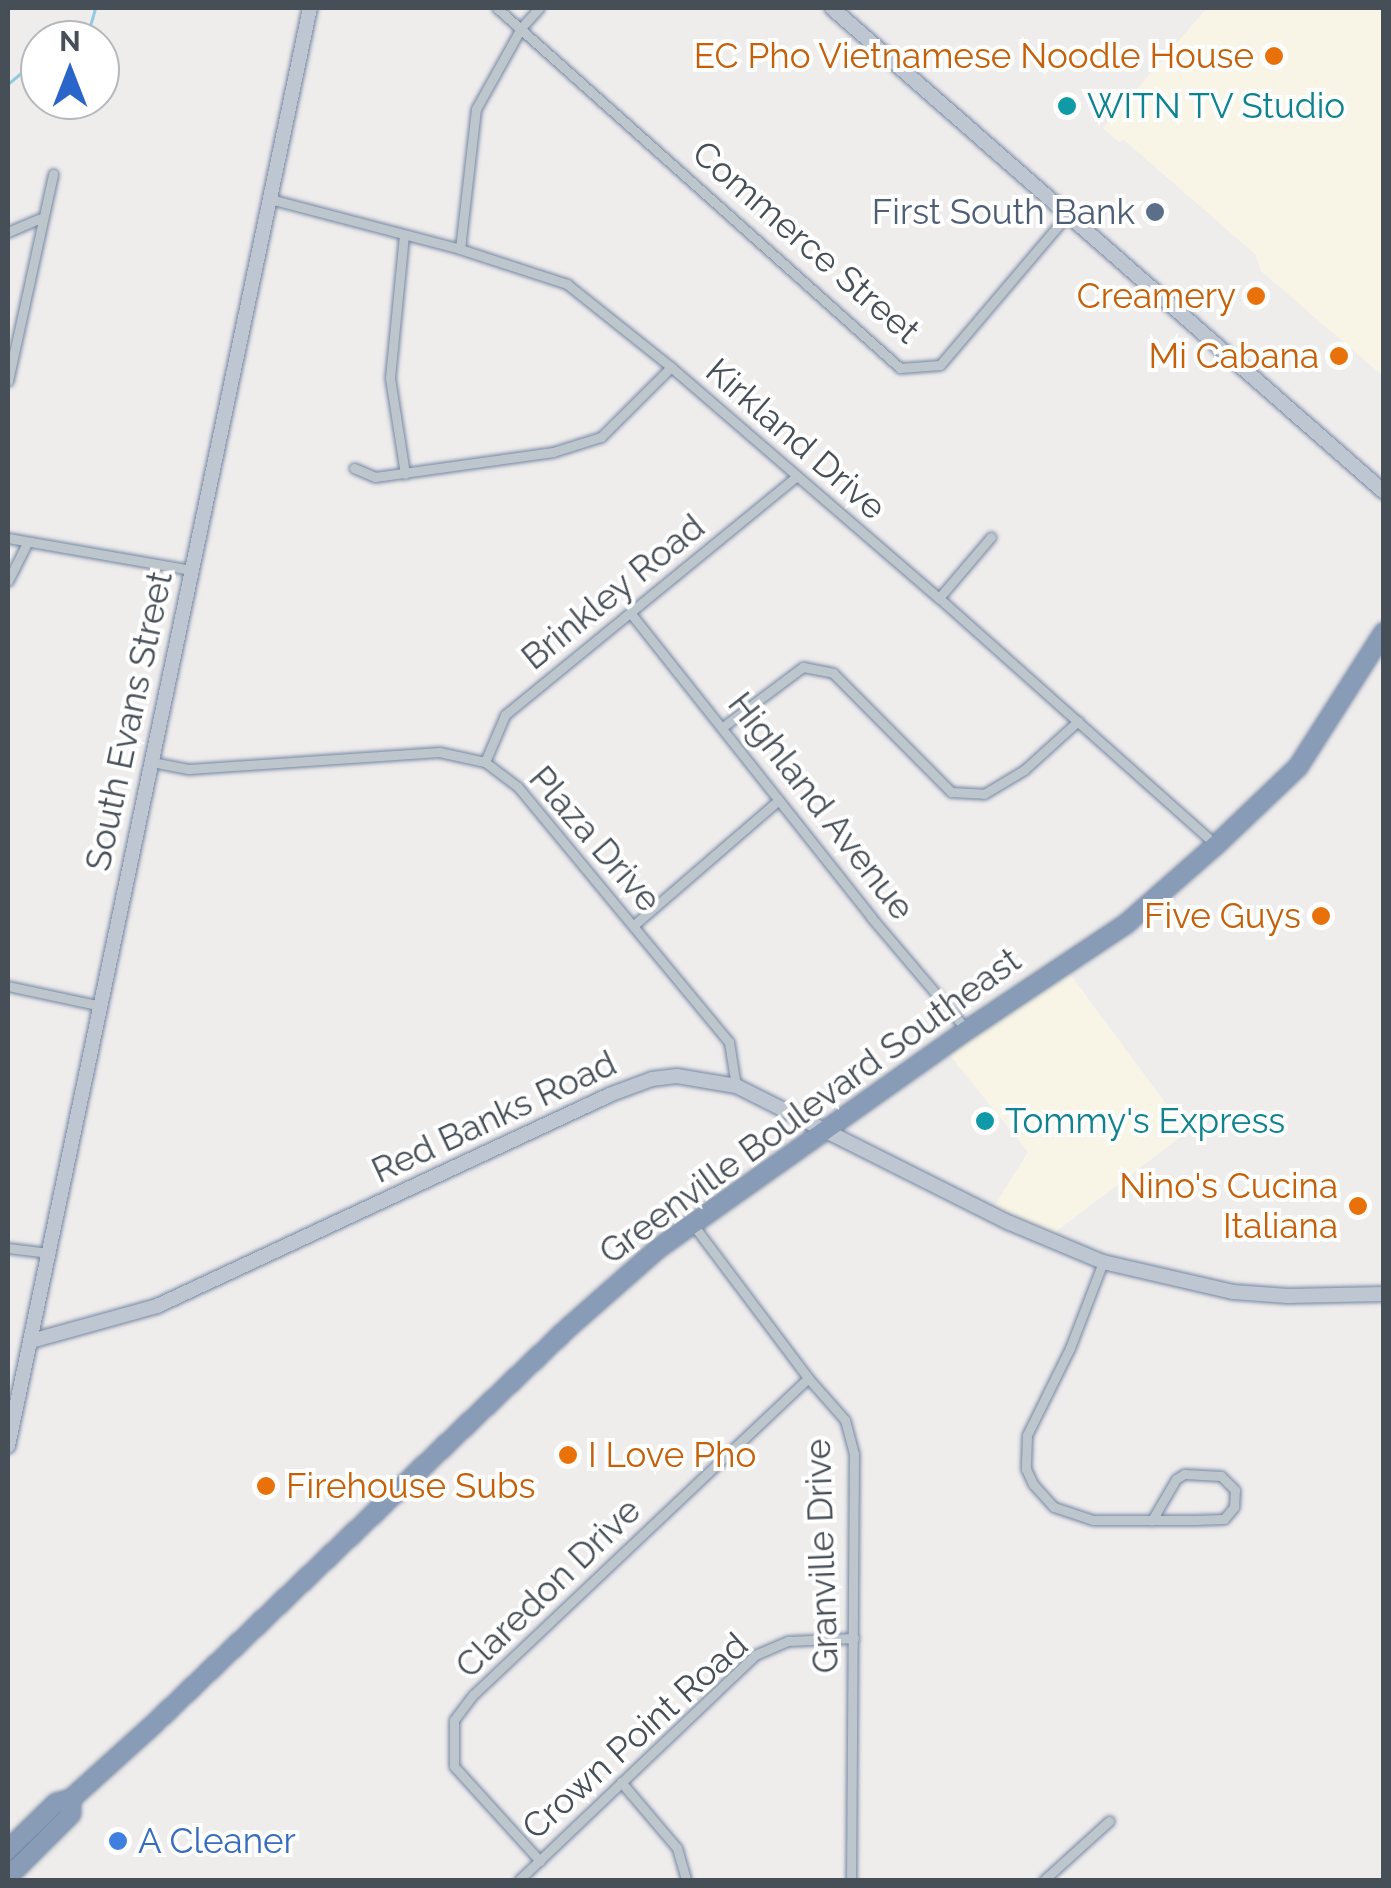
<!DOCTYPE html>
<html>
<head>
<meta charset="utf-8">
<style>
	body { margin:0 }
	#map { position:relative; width:1391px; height:1888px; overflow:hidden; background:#efecec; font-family:Raleway,sans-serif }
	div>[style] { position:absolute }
	.commercial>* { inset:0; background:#f9f5e6 }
	.stream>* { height:2.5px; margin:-1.25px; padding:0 1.25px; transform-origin:1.25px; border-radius:1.25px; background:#8fcbe2 }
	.roads { filter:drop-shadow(0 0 2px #7487a2) drop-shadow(0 0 2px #7487a2) }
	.street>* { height:9px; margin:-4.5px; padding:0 4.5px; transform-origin:4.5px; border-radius:4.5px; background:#bec6cd }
	.secondary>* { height:14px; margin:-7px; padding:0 7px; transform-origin:7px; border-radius:7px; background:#bec6d2 }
	.highway>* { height:18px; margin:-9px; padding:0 9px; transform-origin:9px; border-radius:9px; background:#889cb7 }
	.dots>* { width:28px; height:28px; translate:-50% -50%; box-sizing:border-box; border:5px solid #fff; border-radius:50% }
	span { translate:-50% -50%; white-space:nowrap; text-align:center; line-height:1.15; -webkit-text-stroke:8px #fff; paint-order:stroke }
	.food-label { font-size:35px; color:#c56008 }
	.right { translate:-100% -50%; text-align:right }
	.left { translate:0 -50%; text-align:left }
	.culture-label { font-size:35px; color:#0d838f }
	.service-label { font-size:35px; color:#4e5e75 }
	.street-label { font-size:35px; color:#464e57 }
	.shop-label { font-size:35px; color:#366cbe }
	.frame { position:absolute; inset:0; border:10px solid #464e57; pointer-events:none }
	.north { position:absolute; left:20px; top:20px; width:100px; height:100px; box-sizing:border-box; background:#fff; border:2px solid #b5b8bc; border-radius:50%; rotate:0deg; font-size:28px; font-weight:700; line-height:40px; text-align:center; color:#464e57 }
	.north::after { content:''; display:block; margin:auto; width:35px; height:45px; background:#2a66ca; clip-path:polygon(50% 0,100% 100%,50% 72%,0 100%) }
</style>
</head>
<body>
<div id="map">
	<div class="commercial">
		<i style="clip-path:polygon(1207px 8px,1383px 8px,1383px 376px,1261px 271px,1255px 254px,1124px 140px,1119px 142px,1103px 128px)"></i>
		<i style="clip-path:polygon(1064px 966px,1187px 1132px,1058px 1230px,1053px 1242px,990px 1213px,1028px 1152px,943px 1047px)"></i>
	</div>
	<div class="stream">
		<i style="left:58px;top:40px;width:35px;rotate:-24deg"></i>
		<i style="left:90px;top:26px;width:19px;rotate:-74deg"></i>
		<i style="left:8px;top:84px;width:42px;rotate:-40.2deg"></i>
	</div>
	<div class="roads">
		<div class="street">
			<i style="left:497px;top:8px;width:540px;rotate:41.77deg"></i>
			<i style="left:900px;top:368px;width:40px;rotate:-4.3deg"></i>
			<i style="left:940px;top:365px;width:197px;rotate:-49.7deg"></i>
			<i style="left:270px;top:199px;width:196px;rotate:14.7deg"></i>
			<i style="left:460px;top:249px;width:113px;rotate:18.1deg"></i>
			<i style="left:567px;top:284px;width:133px;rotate:38.6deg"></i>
			<i style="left:671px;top:367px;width:354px;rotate:40.8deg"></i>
			<i style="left:939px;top:598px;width:371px;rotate:41.7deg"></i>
			<i style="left:8px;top:232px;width:34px;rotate:-23deg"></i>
			<i style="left:404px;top:235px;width:144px;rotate:95.6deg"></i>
			<i style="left:390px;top:378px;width:97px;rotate:81.1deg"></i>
			<i style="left:460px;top:249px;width:141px;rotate:-83.5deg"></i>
			<i style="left:476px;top:109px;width:93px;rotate:-60.9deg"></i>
			<i style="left:521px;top:28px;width:27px;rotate:-48deg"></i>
			<i style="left:8px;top:381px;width:212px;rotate:-77.7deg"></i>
			<i style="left:354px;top:468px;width:23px;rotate:23deg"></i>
			<i style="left:375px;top:477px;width:180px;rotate:-8deg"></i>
			<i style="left:553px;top:452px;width:50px;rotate:-17.4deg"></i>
			<i style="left:601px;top:437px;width:99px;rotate:-45deg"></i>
			<i style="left:8px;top:538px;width:186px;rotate:9.9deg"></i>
			<i style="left:8px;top:581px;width:42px;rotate:-63.4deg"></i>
			<i style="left:939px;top:598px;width:80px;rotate:-49.6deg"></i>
			<i style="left:632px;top:615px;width:385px;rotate:51.6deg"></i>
			<i style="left:871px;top:917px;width:148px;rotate:49.7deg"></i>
			<i style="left:724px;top:726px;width:99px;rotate:-36.8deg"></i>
			<i style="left:803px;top:667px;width:31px;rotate:11deg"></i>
			<i style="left:833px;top:673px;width:168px;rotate:45.2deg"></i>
			<i style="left:951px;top:792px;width:33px;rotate:3deg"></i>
			<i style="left:984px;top:794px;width:47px;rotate:-31deg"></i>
			<i style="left:1024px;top:770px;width:73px;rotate:-42.2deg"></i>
			<i style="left:152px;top:762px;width:38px;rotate:11deg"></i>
			<i style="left:189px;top:769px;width:251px;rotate:-3.9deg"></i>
			<i style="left:439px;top:752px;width:47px;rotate:12.3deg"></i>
			<i style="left:485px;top:762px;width:41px;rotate:37.1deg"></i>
			<i style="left:518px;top:787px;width:331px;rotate:50.4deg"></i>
			<i style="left:729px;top:1042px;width:45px;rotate:81deg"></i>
			<i style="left:485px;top:762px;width:51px;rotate:-66.9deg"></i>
			<i style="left:505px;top:715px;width:375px;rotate:-39.3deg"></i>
			<i style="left:634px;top:925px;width:191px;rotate:-40.8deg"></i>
			<i style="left:8px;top:986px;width:95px;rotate:12.1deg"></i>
			<i style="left:691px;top:1222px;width:195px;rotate:53.1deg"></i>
			<i style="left:808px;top:1378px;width:56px;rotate:48.6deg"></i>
			<i style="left:845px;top:1420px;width:35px;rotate:75deg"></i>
			<i style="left:854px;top:1454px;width:426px;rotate:90.4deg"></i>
			<i style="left:8px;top:1248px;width:41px;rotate:7deg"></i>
			<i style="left:1103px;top:1262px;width:92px;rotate:111deg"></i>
			<i style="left:1070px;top:1348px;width:97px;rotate:116.3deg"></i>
			<i style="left:1027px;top:1435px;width:34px;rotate:92deg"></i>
			<i style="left:1026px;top:1469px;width:17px;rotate:65deg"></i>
			<i style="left:1033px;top:1484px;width:31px;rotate:48deg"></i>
			<i style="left:1054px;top:1507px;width:41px;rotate:18.4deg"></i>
			<i style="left:1093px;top:1520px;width:101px"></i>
			<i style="left:1194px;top:1520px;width:30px;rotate:-2deg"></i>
			<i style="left:1224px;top:1519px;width:16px;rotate:-50deg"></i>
			<i style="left:1234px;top:1507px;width:17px;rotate:-87deg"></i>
			<i style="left:1235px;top:1490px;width:20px;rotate:-135deg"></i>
			<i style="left:1221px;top:1476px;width:37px;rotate:-177deg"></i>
			<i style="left:1184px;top:1474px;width:9px;rotate:148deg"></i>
			<i style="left:1176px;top:1479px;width:48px;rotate:120.3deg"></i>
			<i style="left:621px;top:1782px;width:87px;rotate:49.7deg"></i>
			<i style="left:677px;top:1848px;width:33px;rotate:74deg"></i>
			<i style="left:540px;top:1861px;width:128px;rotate:-132.2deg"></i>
			<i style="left:454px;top:1766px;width:46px;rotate:-90deg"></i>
			<i style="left:454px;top:1720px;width:31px;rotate:-53deg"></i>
			<i style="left:473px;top:1695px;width:461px;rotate:-43.4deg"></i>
			<i style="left:519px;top:1880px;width:326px;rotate:-43.6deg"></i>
			<i style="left:755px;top:1655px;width:36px;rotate:-23deg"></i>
			<i style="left:788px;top:1641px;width:66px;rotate:-2.6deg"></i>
			<i style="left:1044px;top:1880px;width:88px;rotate:-42.2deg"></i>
		</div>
		<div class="secondary">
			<i style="left:832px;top:8px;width:734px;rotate:41.24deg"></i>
			<i style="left:31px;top:1341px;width:131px;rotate:-15.5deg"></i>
			<i style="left:157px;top:1306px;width:499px;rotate:-25deg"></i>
			<i style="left:609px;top:1095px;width:46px;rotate:-20.4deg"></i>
			<i style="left:652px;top:1079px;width:25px;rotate:-7deg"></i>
			<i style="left:677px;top:1076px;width:60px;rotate:9.6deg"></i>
			<i style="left:736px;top:1086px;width:306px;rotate:26.6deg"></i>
			<i style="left:1010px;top:1223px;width:101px;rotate:22.8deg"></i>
			<i style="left:1103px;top:1262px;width:133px;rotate:13deg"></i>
			<i style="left:1233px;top:1292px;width:55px;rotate:4.2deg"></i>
			<i style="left:1288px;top:1296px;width:96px;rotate:-1.2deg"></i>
			<i style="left:8px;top:1446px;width:1469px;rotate:-78.14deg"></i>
		</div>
		<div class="highway">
			<i style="left:8px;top:1850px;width:67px;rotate:-44.4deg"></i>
			<i style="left:56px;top:1803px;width:16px;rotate:-15deg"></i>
			<i style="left:71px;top:1799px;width:113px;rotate:-42.1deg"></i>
			<i style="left:155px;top:1723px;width:573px;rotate:-43.73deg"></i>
			<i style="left:569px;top:1327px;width:120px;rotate:-41.3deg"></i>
			<i style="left:659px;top:1248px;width:377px;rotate:-35.3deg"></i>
			<i style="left:967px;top:1030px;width:191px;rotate:-33.7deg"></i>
			<i style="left:1126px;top:924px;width:120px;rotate:-41.3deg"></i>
			<i style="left:1216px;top:845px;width:113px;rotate:-43.6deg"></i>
			<i style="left:1298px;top:767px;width:160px;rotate:-57.5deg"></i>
			<i style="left:8px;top:1877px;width:89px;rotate:-45deg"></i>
			<i style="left:71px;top:1814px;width:15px;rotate:-90deg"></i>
		</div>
	</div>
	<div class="dots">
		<i style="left:1274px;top:56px;background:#e8710a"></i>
		<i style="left:1067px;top:106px;background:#0f9aa8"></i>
		<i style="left:1155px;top:212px;background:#5c6f8a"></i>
		<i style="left:1256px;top:296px;background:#e8710a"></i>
		<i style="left:1339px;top:356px;background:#e8710a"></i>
		<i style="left:1321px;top:916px;background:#e8710a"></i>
		<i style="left:985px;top:1121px;background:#0f9aa8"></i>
		<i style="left:1358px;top:1206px;background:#e8710a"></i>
		<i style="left:568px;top:1455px;background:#e8710a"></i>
		<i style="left:266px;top:1486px;background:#e8710a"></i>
		<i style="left:118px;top:1841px;background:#3f7fe0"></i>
	</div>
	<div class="food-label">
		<span class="right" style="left:1254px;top:56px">EC Pho Vietnamese Noodle House</span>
		<span class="right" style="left:1236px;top:296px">Creamery</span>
		<span class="right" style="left:1319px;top:356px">Mi Cabana</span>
		<span class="right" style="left:1301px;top:916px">Five Guys</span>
		<span class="right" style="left:1338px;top:1206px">Nino's Cucina<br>Italiana</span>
		<span class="left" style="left:588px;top:1455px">I Love Pho</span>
		<span class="left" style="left:286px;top:1486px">Firehouse Subs</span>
	</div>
	<div class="culture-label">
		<span class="left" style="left:1087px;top:106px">WITN TV Studio</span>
		<span class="left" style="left:1005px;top:1121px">Tommy's Express</span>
	</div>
	<div class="service-label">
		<span class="right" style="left:1135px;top:212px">First South Bank</span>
	</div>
	<div class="street-label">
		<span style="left:806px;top:242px;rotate:41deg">Commerce Street</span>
		<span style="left:796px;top:439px;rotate:41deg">Kirkland Drive</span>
		<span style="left:613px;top:592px;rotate:-39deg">Brinkley Road</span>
		<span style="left:129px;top:721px;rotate:-78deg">South Evans Street</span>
		<span style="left:821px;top:806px;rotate:52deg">Highland Avenue</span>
		<span style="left:595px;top:839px;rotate:49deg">Plaza Drive</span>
		<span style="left:810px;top:1106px;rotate:-36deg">Greenville Boulevard Southeast</span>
		<span style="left:494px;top:1117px;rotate:-25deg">Red Banks Road</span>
		<span style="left:822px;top:1556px;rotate:-92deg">Granville Drive</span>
		<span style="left:548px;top:1588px;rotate:-44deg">Claredon Drive</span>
		<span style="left:635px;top:1736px;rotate:-42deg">Crown Point Road</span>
	</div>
	<div class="shop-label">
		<span class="left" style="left:138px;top:1841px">A Cleaner</span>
	</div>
	<div class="frame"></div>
	<div class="north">N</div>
</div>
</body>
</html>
